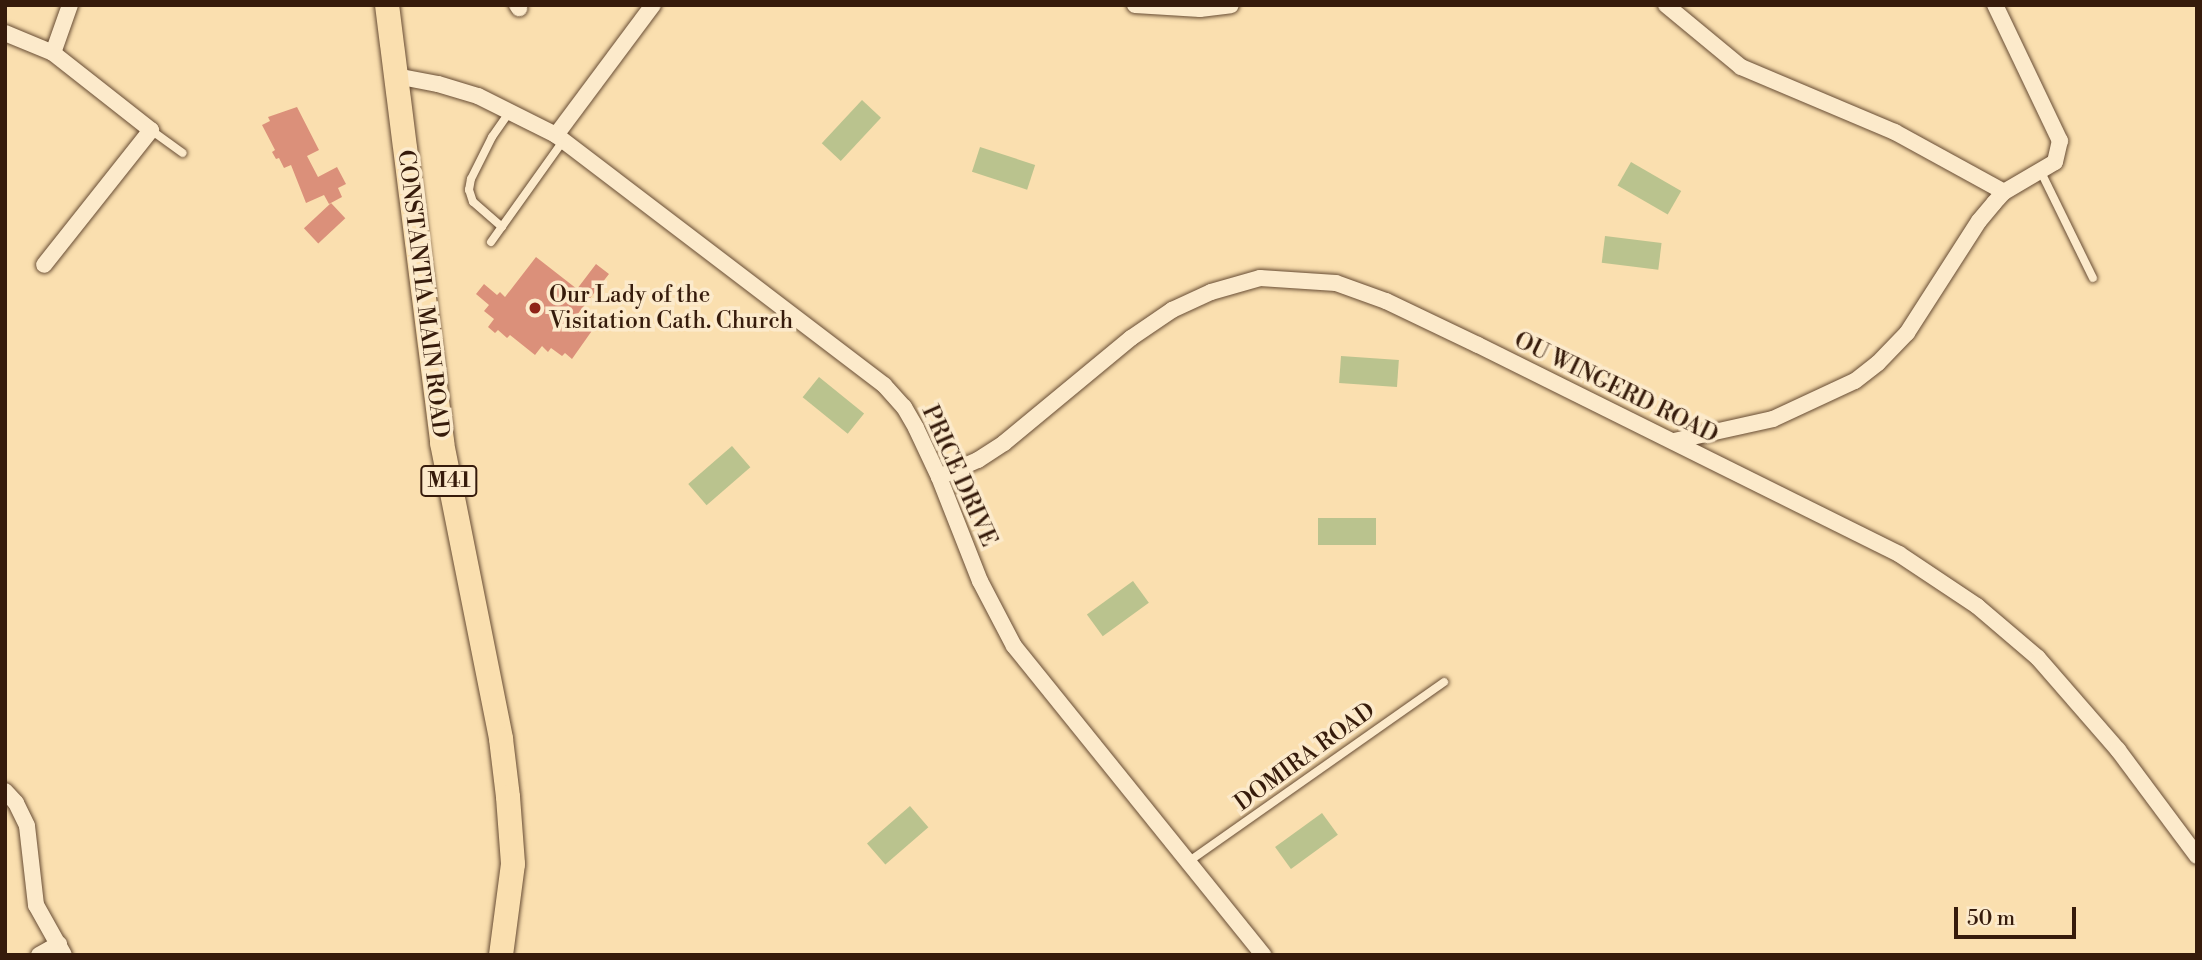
<!DOCTYPE html>
<html>
<head>
<meta charset="utf-8">
<style>
	body { margin:0 }
	#map { position:relative; width:2202px; height:960px; overflow:hidden; background:#fadfaf; font-family:"Libre Bodoni",serif }
	div>[style] { position:absolute }
	.green>* { inset:0; background:#bac38e; transform-origin:0 0 }
	.building>* { inset:0; background:#db907a; transform-origin:0 0 }
	.roads { filter:drop-shadow(0 0 2px #674c34) drop-shadow(0 0 2px #674c34) }
	.lane>* { height:8px; margin:-4px; padding:0 4px; transform-origin:4px; border-radius:4px; background:#fceacb }
	.street>* { height:16px; margin:-8px; padding:0 8px; transform-origin:8px; border-radius:8px; background:#fceacb }
	.primary>* { height:24px; margin:-12px; padding:0 12px; transform-origin:12px; border-radius:12px; background:#fadfaf }
	.dots>* { width:19px; height:19px; translate:-50% -50%; box-sizing:border-box; border:4px solid #fceacb; border-radius:50% }
	span { translate:-50% -50%; white-space:nowrap; text-align:center; line-height:1.15; -webkit-text-stroke:7px #fceacb; paint-order:stroke }
	.shield-label span { padding:2px 5px; background:#fceacb; border:2px solid; border-radius:5px; -webkit-text-stroke-width:0 }
	.shield-label { font-size:21px; color:#361b0b; font-weight:700 }
	.street-label { font-size:23px; color:#361b0b }
	.poi-label { font-size:23px; color:#361b0b }
	.left { translate:0 -50%; text-align:left }
	.frame { position:absolute; inset:0; border:7px solid #361b0b; pointer-events:none }
	.scale { position:absolute; left:1954px; top:907px; width:122px; height:32px; box-sizing:border-box; border:4px solid #361b0b; border-top:0; padding-left:9px; font-size:21px; line-height:24px; white-space:nowrap; color:#361b0b; -webkit-text-stroke:5px #fceacb; paint-order:stroke }
</style>
</head>
<body>
<div id="map">
	<div class="green">
		<i style="left:862px;top:100px;width:26px;height:59px;rotate:43deg"></i>
		<i style="left:980px;top:147px;width:58px;height:26px;rotate:18deg"></i>
		<i style="left:1631px;top:162px;width:58px;height:27px;rotate:30deg"></i>
		<i style="left:1605px;top:236px;width:57px;height:27px;rotate:7deg"></i>
		<i style="left:1341px;top:356px;width:58px;height:27px;rotate:4deg"></i>
		<i style="left:819px;top:377px;width:58px;height:26px;rotate:39deg"></i>
		<i style="left:732px;top:446px;width:28px;height:58px;rotate:49deg"></i>
		<i style="left:1318px;top:518px;width:58px;height:27px"></i>
		<i style="left:1133px;top:581px;width:27px;height:57px;rotate:54deg"></i>
		<i style="left:910px;top:806px;width:28px;height:57px;rotate:49deg"></i>
		<i style="left:1322px;top:813px;width:27px;height:58px;rotate:54deg"></i>
	</div>
	<div class="building">
		<i style="clip-path:polygon(297px 107px,319px 150px,307px 156px,318px 177px,337px 167px,346px 184px,338px 188px,342px 197px,329px 204px,324px 195px,306px 203px,291px 165px,284px 168px,279px 158px,276px 159px,272px 152px,275px 150px,262px 125px,270px 121px,268px 117px)"></i>
		<i style="left:331px;top:203px;width:21px;height:37px;rotate:47deg"></i>
		<i style="clip-path:polygon(536px 257px,577px 289px,596px 264px,609px 274px,569px 325px,576px 330px,586px 317px,596px 325px,572px 359px,565px 353px,562px 356px,551px 348px,548px 352px,542px 346px,535px 355px,510px 335px,507px 338px,498px 330px,495px 333px,488px 327px,494px 319px,484px 311px,489px 305px,476px 294px,484px 284px,497px 295px,500px 292px,505px 297px)"></i>
	</div>
	<div class="roads">
		<div class="lane">
			<i style="left:151px;top:130px;width:39px;rotate:36deg"></i>
			<i style="left:2041px;top:172px;width:118px;rotate:63.9deg"></i>
			<i style="left:502px;top:227px;width:38px;rotate:-139deg"></i>
			<i style="left:473px;top:202px;width:13px;rotate:-108deg"></i>
			<i style="left:469px;top:190px;width:11px;rotate:-80deg"></i>
			<i style="left:471px;top:179px;width:47px;rotate:-63.4deg"></i>
			<i style="left:492px;top:137px;width:32px;rotate:-55deg"></i>
			<i style="left:491px;top:242px;width:124px;rotate:-54.5deg"></i>
			<i style="left:1188px;top:862px;width:313px;rotate:-35.1deg"></i>
		</div>
		<div class="street">
			<i style="left:517px;top:5px;width:4px;rotate:56deg"></i>
			<i style="left:1135px;top:5px;width:65px;rotate:3.5deg"></i>
			<i style="left:1200px;top:9px;width:31px;rotate:-7deg"></i>
			<i style="left:1666px;top:5px;width:97px;rotate:39.6deg"></i>
			<i style="left:1741px;top:67px;width:167px;rotate:22.9deg"></i>
			<i style="left:1895px;top:132px;width:124px;rotate:28.8deg"></i>
			<i style="left:5px;top:33px;width:52px;rotate:22.6deg"></i>
			<i style="left:53px;top:53px;width:125px;rotate:38.2deg"></i>
			<i style="left:151px;top:130px;width:172px;rotate:128.4deg"></i>
			<i style="left:53px;top:53px;width:51px;rotate:-70.5deg"></i>
			<i style="left:396px;top:76px;width:43px;rotate:10.8deg"></i>
			<i style="left:438px;top:84px;width:42px;rotate:16.7deg"></i>
			<i style="left:478px;top:96px;width:87px;rotate:26.6deg"></i>
			<i style="left:556px;top:135px;width:412px;rotate:37.3deg"></i>
			<i style="left:884px;top:385px;width:30px;rotate:48deg"></i>
			<i style="left:904px;top:407px;width:24px;rotate:60deg"></i>
			<i style="left:916px;top:428px;width:54px;rotate:64.9deg"></i>
			<i style="left:939px;top:477px;width:112px;rotate:68.5deg"></i>
			<i style="left:980px;top:581px;width:73px;rotate:62.4deg"></i>
			<i style="left:1014px;top:646px;width:397px;rotate:51.1deg"></i>
			<i style="left:556px;top:135px;width:162px;rotate:-53.3deg"></i>
			<i style="left:1674px;top:441px;width:101px;rotate:-12.5deg"></i>
			<i style="left:1773px;top:419px;width:90px;rotate:-24.9deg"></i>
			<i style="left:1855px;top:381px;width:29px;rotate:-38deg"></i>
			<i style="left:1878px;top:363px;width:42px;rotate:-46deg"></i>
			<i style="left:1907px;top:333px;width:133px;rotate:-57.3deg"></i>
			<i style="left:1979px;top:221px;width:23px;rotate:-50deg"></i>
			<i style="left:1994px;top:203px;width:15px;rotate:-48deg"></i>
			<i style="left:2004px;top:192px;width:59px;rotate:-30.5deg"></i>
			<i style="left:2055px;top:162px;width:22px;rotate:-77deg"></i>
			<i style="left:2060px;top:141px;width:151px;rotate:-115.5deg"></i>
			<i style="left:939px;top:477px;width:43px;rotate:-23.6deg"></i>
			<i style="left:978px;top:460px;width:31px;rotate:-33deg"></i>
			<i style="left:1004px;top:443px;width:165px;rotate:-39.6deg"></i>
			<i style="left:1131px;top:338px;width:50px;rotate:-34.3deg"></i>
			<i style="left:1172px;top:310px;width:43px;rotate:-24.8deg"></i>
			<i style="left:1211px;top:292px;width:51px;rotate:-15.9deg"></i>
			<i style="left:1260px;top:278px;width:76px;rotate:3.8deg"></i>
			<i style="left:1336px;top:283px;width:53px;rotate:19.8deg"></i>
			<i style="left:1386px;top:301px;width:102px;rotate:25.6deg"></i>
			<i style="left:1478px;top:345px;width:470px;rotate:26.4deg"></i>
			<i style="left:1899px;top:554px;width:94px;rotate:33.7deg"></i>
			<i style="left:1977px;top:606px;width:80px;rotate:40.4deg"></i>
			<i style="left:2038px;top:658px;width:122px;rotate:49deg"></i>
			<i style="left:2118px;top:750px;width:132px;rotate:53.3deg"></i>
			<i style="left:5px;top:791px;width:16px;rotate:47deg"></i>
			<i style="left:16px;top:803px;width:25px;rotate:64deg"></i>
			<i style="left:27px;top:826px;width:80px;rotate:83.5deg"></i>
			<i style="left:36px;top:905px;width:57px;rotate:60.8deg"></i>
			<i style="left:39px;top:955px;width:23px;rotate:-29deg"></i>
		</div>
		<div class="primary">
			<i style="left:387px;top:5px;width:441px;rotate:82.8deg"></i>
			<i style="left:442px;top:443px;width:302px;rotate:78.7deg"></i>
			<i style="left:501px;top:739px;width:58px;rotate:83.1deg"></i>
			<i style="left:508px;top:797px;width:67px;rotate:85.7deg"></i>
			<i style="left:513px;top:864px;width:92px;rotate:97.5deg"></i>
		</div>
	</div>
	<div class="dots">
		<i style="left:535px;top:308px;background:#8f2418"></i>
	</div>
	<div class="shield-label">
		<span style="left:449px;top:481px">M41</span>
	</div>
	<div class="street-label">
		<span style="left:423px;top:294px;rotate:83deg">CONSTANTIA MAIN ROAD</span>
		<span style="left:1616px;top:388px;rotate:26deg">OU WINGERD ROAD</span>
		<span style="left:959px;top:476px;rotate:66deg">PRICE DRIVE</span>
		<span style="left:1305px;top:757px;rotate:-36deg">DOMIRA ROAD</span>
	</div>
	<div class="poi-label">
		<span class="left" style="left:549px;top:308px">Our Lady of the<br>Visitation Cath. Church</span>
	</div>
	<div class="frame"></div>
	<div class="scale">50 m</div>
</div>
</body>
</html>
